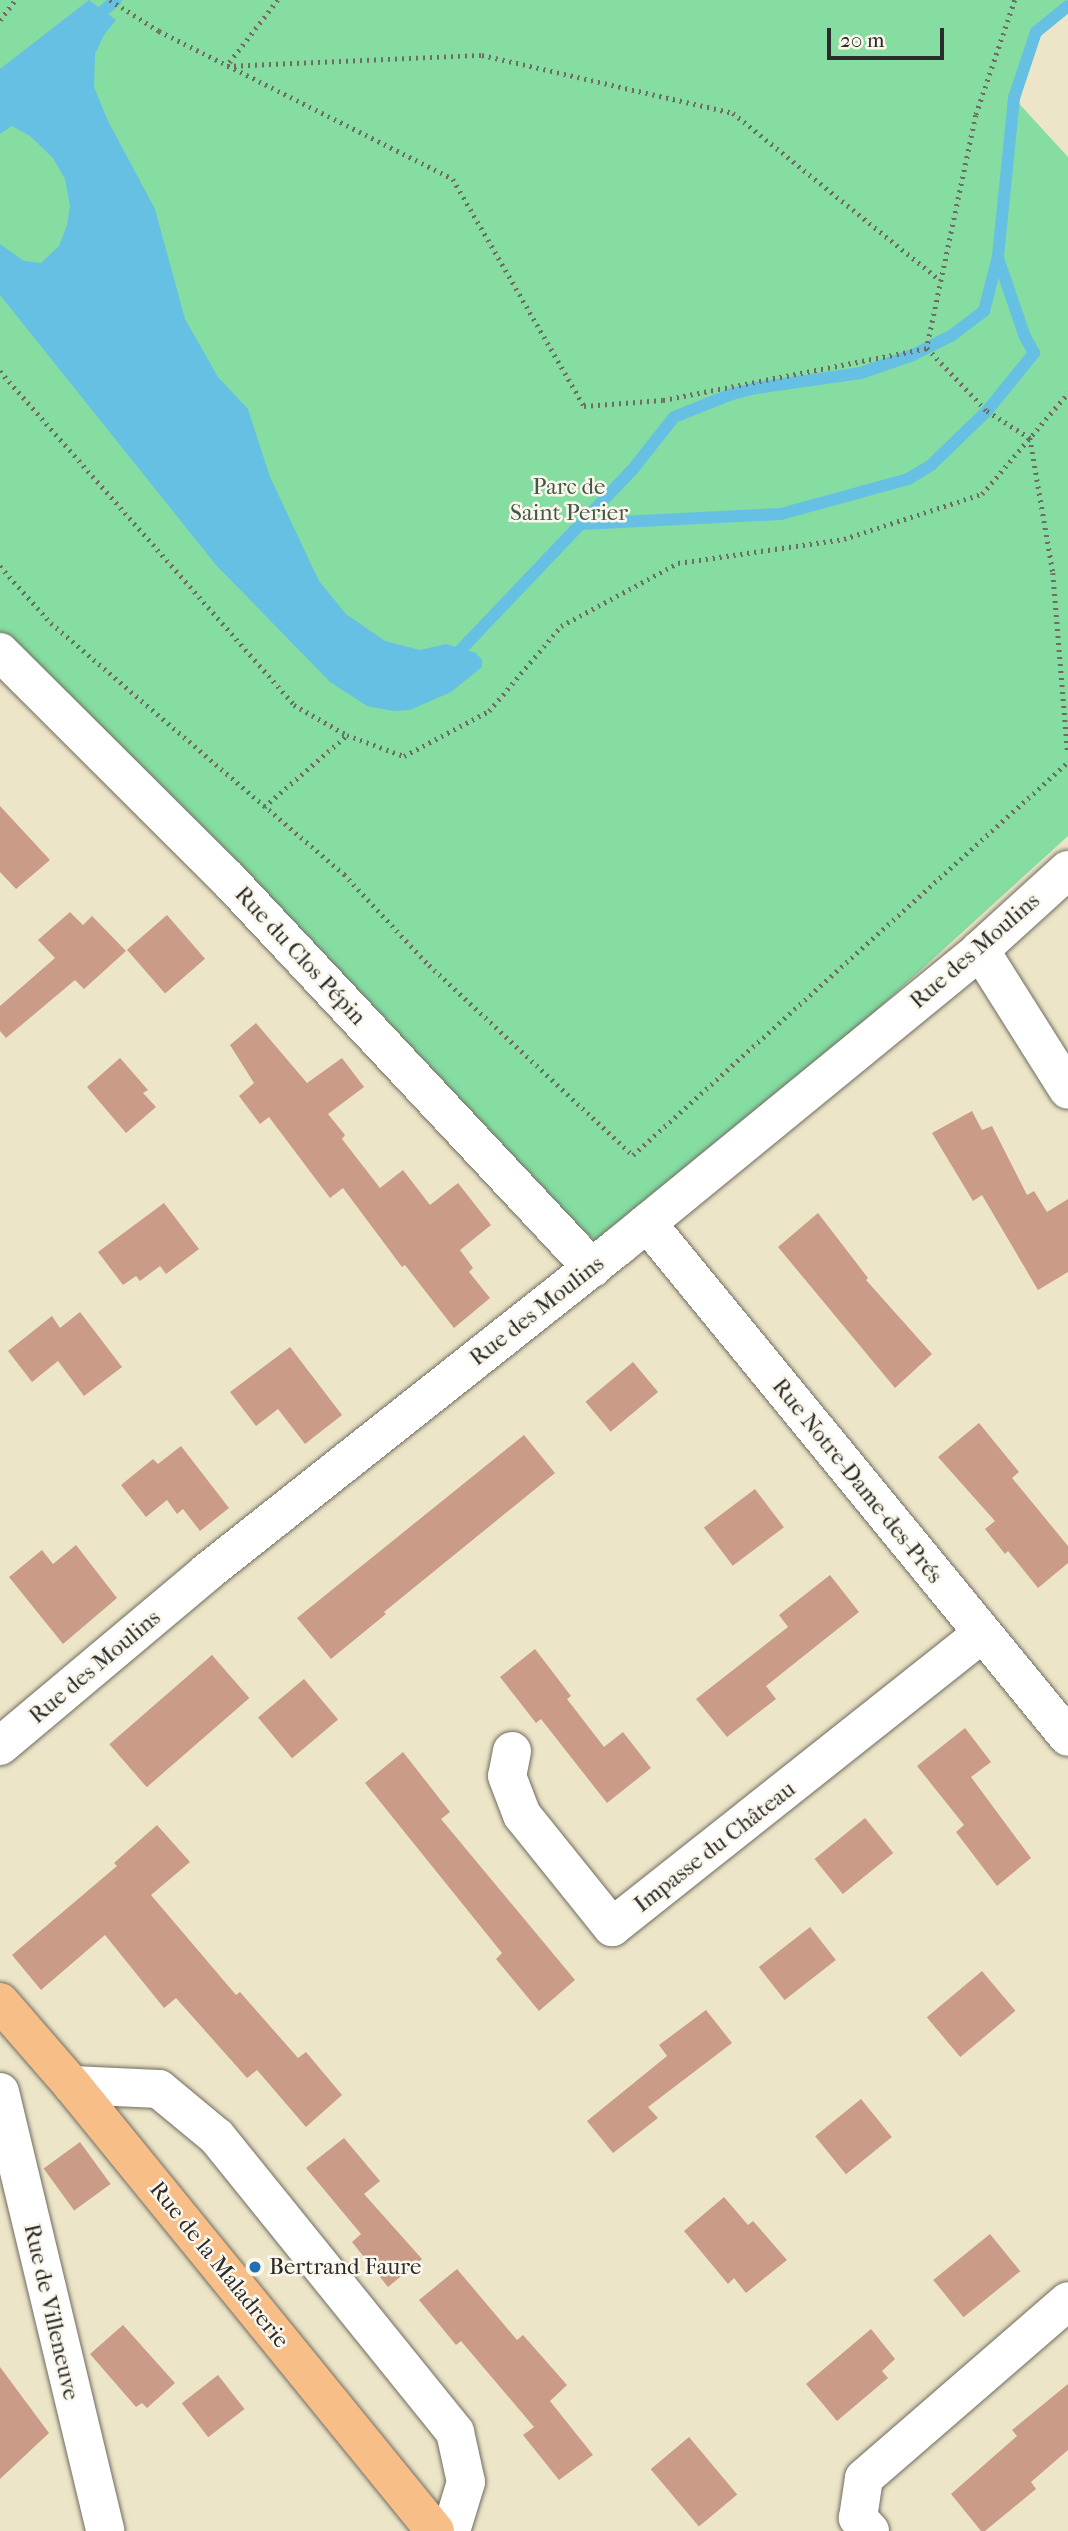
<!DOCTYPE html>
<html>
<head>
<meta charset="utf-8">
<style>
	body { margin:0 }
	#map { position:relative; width:1068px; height:2531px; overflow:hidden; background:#ede5c7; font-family:"IM FELL French Canon",serif }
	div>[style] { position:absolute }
	.green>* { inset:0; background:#85dda1 }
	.water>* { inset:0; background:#66c0e4 }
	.stream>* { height:12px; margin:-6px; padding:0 6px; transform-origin:6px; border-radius:6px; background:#66c0e4 }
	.building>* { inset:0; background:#ca9c87; transform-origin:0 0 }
	.path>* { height:4.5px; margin-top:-2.25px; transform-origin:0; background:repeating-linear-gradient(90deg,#6f6c62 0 2px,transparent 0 7px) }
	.roads { filter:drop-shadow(0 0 2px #6f6c62) drop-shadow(0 0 2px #6f6c62) }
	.minor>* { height:38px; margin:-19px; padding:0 19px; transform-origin:19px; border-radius:19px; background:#fff }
	.major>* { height:38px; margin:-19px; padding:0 19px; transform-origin:19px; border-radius:19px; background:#f7be88 }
	.dots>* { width:19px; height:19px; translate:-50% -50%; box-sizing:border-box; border:4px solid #fbf7ec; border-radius:50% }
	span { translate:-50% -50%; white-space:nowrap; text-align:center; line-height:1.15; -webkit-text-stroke:5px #fbf7ec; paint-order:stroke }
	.park-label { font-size:23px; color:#425848 }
	.street-label { font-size:23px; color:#2b2b2b }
	.poi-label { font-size:23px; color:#2b2b2b }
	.left { translate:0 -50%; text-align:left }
	.scale { position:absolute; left:827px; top:28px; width:117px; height:32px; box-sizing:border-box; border:4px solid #2b2b2b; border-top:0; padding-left:9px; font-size:21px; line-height:24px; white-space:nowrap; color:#2b2b2b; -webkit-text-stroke:5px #fbf7ec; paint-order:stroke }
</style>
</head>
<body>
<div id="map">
	<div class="green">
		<i style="clip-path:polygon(0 0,1068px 0,1068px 4px,1036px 32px,1014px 98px,1068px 157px,1068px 836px,867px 1019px,617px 1233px,595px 1240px,559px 1214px,0 635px)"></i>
	</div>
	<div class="water">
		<i style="clip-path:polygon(89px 0,116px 20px,104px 35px,95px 54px,94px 87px,108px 121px,155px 209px,185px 319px,218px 377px,248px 409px,270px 477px,319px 581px,346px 614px,385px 641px,420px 650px,446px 644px,476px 653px,482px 660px,482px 667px,451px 692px,410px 710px,393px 711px,367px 706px,330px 682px,216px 565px,0 295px,0 244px,24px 261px,41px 263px,59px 246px,67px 225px,70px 206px,65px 179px,53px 158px,30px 136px,12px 126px,0 134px,0 69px)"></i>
	</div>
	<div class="stream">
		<i style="left:93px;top:20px;width:30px;rotate:-41deg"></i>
		<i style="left:582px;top:524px;width:199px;rotate:-2.9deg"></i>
		<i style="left:781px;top:514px;width:132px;rotate:-15.4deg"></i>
		<i style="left:908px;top:479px;width:27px;rotate:-31deg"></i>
		<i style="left:931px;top:465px;width:78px;rotate:-44deg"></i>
		<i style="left:987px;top:411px;width:75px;rotate:-51deg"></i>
		<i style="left:1034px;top:353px;width:18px;rotate:-119deg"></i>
		<i style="left:1025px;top:337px;width:83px;rotate:-108.9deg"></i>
		<i style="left:453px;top:658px;width:261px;rotate:-46.4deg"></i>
		<i style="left:633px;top:469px;width:66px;rotate:-51.7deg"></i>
		<i style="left:674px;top:417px;width:62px;rotate:-21.6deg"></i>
		<i style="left:732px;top:394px;width:25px;rotate:-14deg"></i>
		<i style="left:756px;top:388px;width:106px;rotate:-8.1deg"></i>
		<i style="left:861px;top:373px;width:55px;rotate:-19.1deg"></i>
		<i style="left:913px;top:355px;width:42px;rotate:-26.6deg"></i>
		<i style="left:951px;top:336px;width:41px;rotate:-37.1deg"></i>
		<i style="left:984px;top:311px;width:57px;rotate:-75.7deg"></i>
		<i style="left:998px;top:256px;width:159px;rotate:-84.2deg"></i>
		<i style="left:1014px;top:98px;width:70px;rotate:-71.6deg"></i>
		<i style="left:1036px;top:32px;width:41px;rotate:-39.1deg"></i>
	</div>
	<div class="building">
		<i style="clip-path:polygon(0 806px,50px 860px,16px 889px,0 872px)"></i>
		<i style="clip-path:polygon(70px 912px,83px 925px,92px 916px,126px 951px,84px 989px,75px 980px,6px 1038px,0 1031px,0 1006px,55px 958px,38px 940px)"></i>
		<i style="left:167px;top:915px;width:58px;height:53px;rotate:49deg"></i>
		<i style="clip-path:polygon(256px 1023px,307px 1083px,342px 1058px,364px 1087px,328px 1114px,345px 1135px,342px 1139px,380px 1188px,403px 1170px,430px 1205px,458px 1183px,491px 1225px,460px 1250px,473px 1268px,469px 1272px,490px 1298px,454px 1328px,405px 1265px,402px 1267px,343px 1188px,330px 1198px,269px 1117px,260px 1124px,239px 1096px,254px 1083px,230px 1045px)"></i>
		<i style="clip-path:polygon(120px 1058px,148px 1090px,143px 1093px,156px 1107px,126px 1133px,87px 1087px)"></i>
		<i style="clip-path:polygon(972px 1111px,982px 1130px,992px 1126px,1027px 1195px,1034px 1191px,1047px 1212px,1068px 1199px,1068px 1272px,1038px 1290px,982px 1195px,973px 1201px,932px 1133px)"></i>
		<i style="clip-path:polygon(164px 1203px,199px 1249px,166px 1274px,160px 1266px,140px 1281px,136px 1276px,123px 1285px,98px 1252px)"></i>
		<i style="clip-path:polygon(818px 1213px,868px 1278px,866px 1280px,932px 1354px,895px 1388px,778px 1247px)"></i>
		<i style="clip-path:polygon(80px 1312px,122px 1367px,84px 1396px,58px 1361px,32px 1382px,8px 1351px,52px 1316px,60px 1328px)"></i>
		<i style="clip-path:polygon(290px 1347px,342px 1415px,305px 1444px,278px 1409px,256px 1426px,230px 1392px)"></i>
		<i style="left:633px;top:1362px;width:39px;height:62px;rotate:50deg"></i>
		<i style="clip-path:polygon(979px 1423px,1019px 1472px,1012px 1478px,1068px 1546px,1068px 1563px,1038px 1588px,1008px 1551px,1005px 1554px,985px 1529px,995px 1521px,938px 1457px)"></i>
		<i style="clip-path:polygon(524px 1435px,555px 1473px,384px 1612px,386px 1614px,331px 1659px,297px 1618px)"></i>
		<i style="clip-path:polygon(181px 1446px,229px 1508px,200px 1531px,183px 1509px,177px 1514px,167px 1500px,146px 1517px,121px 1485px,153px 1459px,158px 1464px)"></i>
		<i style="left:755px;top:1489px;width:48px;height:64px;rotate:53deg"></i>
		<i style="clip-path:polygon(76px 1545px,117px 1598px,63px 1644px,9px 1577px,42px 1550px,53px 1564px)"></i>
		<i style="clip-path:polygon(830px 1575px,859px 1612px,766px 1686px,776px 1699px,727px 1737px,696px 1699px,788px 1627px,779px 1615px)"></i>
		<i style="clip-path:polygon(535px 1649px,571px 1696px,567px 1699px,604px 1747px,623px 1732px,651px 1768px,607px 1803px,541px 1719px,536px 1723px,500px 1677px)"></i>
		<i style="left:212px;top:1655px;width:57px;height:136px;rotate:49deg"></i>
		<i style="left:304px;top:1679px;width:53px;height:60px;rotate:50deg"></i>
		<i style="clip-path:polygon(965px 1728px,991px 1762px,971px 1777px,1031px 1858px,997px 1886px,956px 1832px,964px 1825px,917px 1766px)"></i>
		<i style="clip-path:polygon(403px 1752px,450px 1812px,441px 1819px,575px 1980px,539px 2011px,496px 1959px,502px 1953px,365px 1783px)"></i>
		<i style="left:865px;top:1818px;width:45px;height:65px;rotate:51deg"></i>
		<i style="clip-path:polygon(157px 1825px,190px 1862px,151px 1895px,236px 1995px,240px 1992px,298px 2058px,306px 2052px,342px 2095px,306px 2127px,257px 2070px,247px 2078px,176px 1998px,164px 2008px,105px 1935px,41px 1990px,12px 1955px,117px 1866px,114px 1863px)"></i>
		<i style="left:810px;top:1927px;width:42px;height:65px;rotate:52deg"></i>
		<i style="left:982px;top:1971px;width:52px;height:72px;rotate:50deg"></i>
		<i style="clip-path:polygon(706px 2010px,732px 2043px,648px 2107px,658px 2118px,613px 2153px,587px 2121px,667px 2056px,659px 2045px)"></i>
		<i style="left:861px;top:2099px;width:49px;height:59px;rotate:51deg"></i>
		<i style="clip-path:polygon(344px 2138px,380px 2181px,364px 2194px,422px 2259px,388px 2287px,352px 2242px,361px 2234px,306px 2168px)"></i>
		<i style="left:80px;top:2142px;width:52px;height:45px;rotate:54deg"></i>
		<i style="clip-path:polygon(724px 2197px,748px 2225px,753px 2221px,787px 2260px,746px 2293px,734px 2278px,728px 2284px,684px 2231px)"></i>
		<i style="left:990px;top:2234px;width:48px;height:73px;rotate:51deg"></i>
		<i style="clip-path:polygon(457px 2269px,517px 2340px,523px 2335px,567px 2385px,550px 2401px,593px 2455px,559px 2480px,523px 2435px,534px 2427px,461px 2341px,456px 2345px,419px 2300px)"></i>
		<i style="clip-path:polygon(123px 2325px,175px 2383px,147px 2408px,142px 2403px,136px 2407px,90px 2354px)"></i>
		<i style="clip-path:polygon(871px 2329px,895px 2359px,882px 2371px,888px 2378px,837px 2421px,806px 2384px)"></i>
		<i style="clip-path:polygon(0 2367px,49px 2433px,0 2479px)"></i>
		<i style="left:218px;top:2375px;width:43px;height:46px;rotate:52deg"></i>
		<i style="clip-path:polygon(1068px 2384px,1068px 2450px,1031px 2482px,1036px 2489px,985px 2531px,981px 2531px,951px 2494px,1017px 2436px,1012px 2430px)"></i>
		<i style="left:689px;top:2437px;width:75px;height:50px;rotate:50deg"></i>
	</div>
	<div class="path">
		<i style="left:110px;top:0;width:58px;rotate:32.3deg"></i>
		<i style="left:159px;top:31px;width:329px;rotate:26.7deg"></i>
		<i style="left:453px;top:179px;width:262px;rotate:60deg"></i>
		<i style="left:584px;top:406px;width:79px;rotate:-4.3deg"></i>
		<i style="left:663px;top:400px;width:269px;rotate:-11.1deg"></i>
		<i style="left:278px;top:0;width:83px;rotate:127.7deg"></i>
		<i style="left:227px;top:66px;width:255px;rotate:-2.5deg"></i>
		<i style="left:482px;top:55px;width:258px;rotate:13deg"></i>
		<i style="left:733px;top:113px;width:266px;rotate:38.9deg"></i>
		<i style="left:1015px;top:0;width:121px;rotate:108.7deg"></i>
		<i style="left:976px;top:115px;width:238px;rotate:101.9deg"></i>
		<i style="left:927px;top:348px;width:87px;rotate:46.4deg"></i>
		<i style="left:987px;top:411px;width:51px;rotate:32.1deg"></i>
		<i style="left:1030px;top:438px;width:137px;rotate:80.3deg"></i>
		<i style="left:1053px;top:573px;width:182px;rotate:85.3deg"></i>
		<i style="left:0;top:20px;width:25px;rotate:-53deg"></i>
		<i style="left:0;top:371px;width:445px;rotate:48.6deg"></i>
		<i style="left:294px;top:705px;width:61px;rotate:29.5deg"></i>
		<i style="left:347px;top:735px;width:61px;rotate:20.2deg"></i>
		<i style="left:404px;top:756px;width:96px;rotate:-27.9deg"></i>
		<i style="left:489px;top:711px;width:111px;rotate:-49.7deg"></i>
		<i style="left:561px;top:626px;width:133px;rotate:-28.3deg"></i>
		<i style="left:678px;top:563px;width:168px;rotate:-8.2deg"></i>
		<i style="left:844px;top:539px;width:145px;rotate:-18.1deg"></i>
		<i style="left:982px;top:494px;width:133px;rotate:-49.6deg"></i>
		<i style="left:0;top:566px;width:76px;rotate:48.2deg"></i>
		<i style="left:51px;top:623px;width:386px;rotate:40.6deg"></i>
		<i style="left:344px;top:874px;width:125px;rotate:47deg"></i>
		<i style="left:429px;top:965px;width:279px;rotate:43deg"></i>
		<i style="left:633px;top:1155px;width:586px;rotate:-42.1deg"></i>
		<i style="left:264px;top:807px;width:110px;rotate:-40.9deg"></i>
	</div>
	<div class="roads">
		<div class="minor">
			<i style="left:0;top:652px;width:322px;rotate:44.9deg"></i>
			<i style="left:228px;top:879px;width:533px;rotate:46.9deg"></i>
			<i style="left:980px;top:950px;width:165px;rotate:57.8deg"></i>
			<i style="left:647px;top:1223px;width:664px;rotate:50.68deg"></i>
			<i style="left:0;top:1746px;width:270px;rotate:-40deg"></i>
			<i style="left:207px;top:1572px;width:525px;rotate:-38.35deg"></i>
			<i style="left:619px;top:1246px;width:467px;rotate:-39.3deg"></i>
			<i style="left:980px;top:950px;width:119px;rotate:-42.3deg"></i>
			<i style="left:512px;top:1751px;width:25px;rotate:101deg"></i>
			<i style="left:507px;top:1776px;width:42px;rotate:69deg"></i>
			<i style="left:522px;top:1815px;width:144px;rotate:51.2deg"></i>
			<i style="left:612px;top:1927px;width:471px;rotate:-38.4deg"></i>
			<i style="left:72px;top:2085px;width:87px;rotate:2.6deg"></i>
			<i style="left:159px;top:2089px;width:75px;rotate:39.6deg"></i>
			<i style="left:217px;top:2137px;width:379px;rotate:51.1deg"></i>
			<i style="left:455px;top:2432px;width:51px;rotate:77.6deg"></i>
			<i style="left:466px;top:2482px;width:51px;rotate:107deg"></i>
			<i style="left:0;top:2092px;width:451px;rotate:76.5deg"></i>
			<i style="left:870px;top:2531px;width:18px;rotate:-133deg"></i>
			<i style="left:858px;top:2518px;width:40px;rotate:-81.5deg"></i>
			<i style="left:864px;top:2478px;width:270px;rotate:-40.9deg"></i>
		</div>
		<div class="major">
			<i style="left:0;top:2002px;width:110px;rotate:49.1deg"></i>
			<i style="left:72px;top:2085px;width:575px;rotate:50.86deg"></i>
		</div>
	</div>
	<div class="dots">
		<i style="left:255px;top:2267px;background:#1f6fb2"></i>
	</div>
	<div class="park-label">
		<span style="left:569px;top:500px">Parc de<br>Saint Perier</span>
	</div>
	<div class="street-label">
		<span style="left:975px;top:951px;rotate:-41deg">Rue des Moulins</span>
		<span style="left:300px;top:956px;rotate:47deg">Rue du Clos Pépin</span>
		<span style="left:537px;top:1311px;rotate:-38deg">Rue des Moulins</span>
		<span style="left:857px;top:1481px;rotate:51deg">Rue Notre-Dame-des-Prés</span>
		<span style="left:95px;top:1667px;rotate:-40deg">Rue des Moulins</span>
		<span style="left:715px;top:1847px;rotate:-38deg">Impasse du Château</span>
		<span style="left:219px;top:2265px;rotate:51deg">Rue de la Maladrerie</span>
		<span style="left:51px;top:2312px;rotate:77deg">Rue de Villeneuve</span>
	</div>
	<div class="poi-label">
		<span class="left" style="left:269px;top:2267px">Bertrand Faure</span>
	</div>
	<div class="scale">20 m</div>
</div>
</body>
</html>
